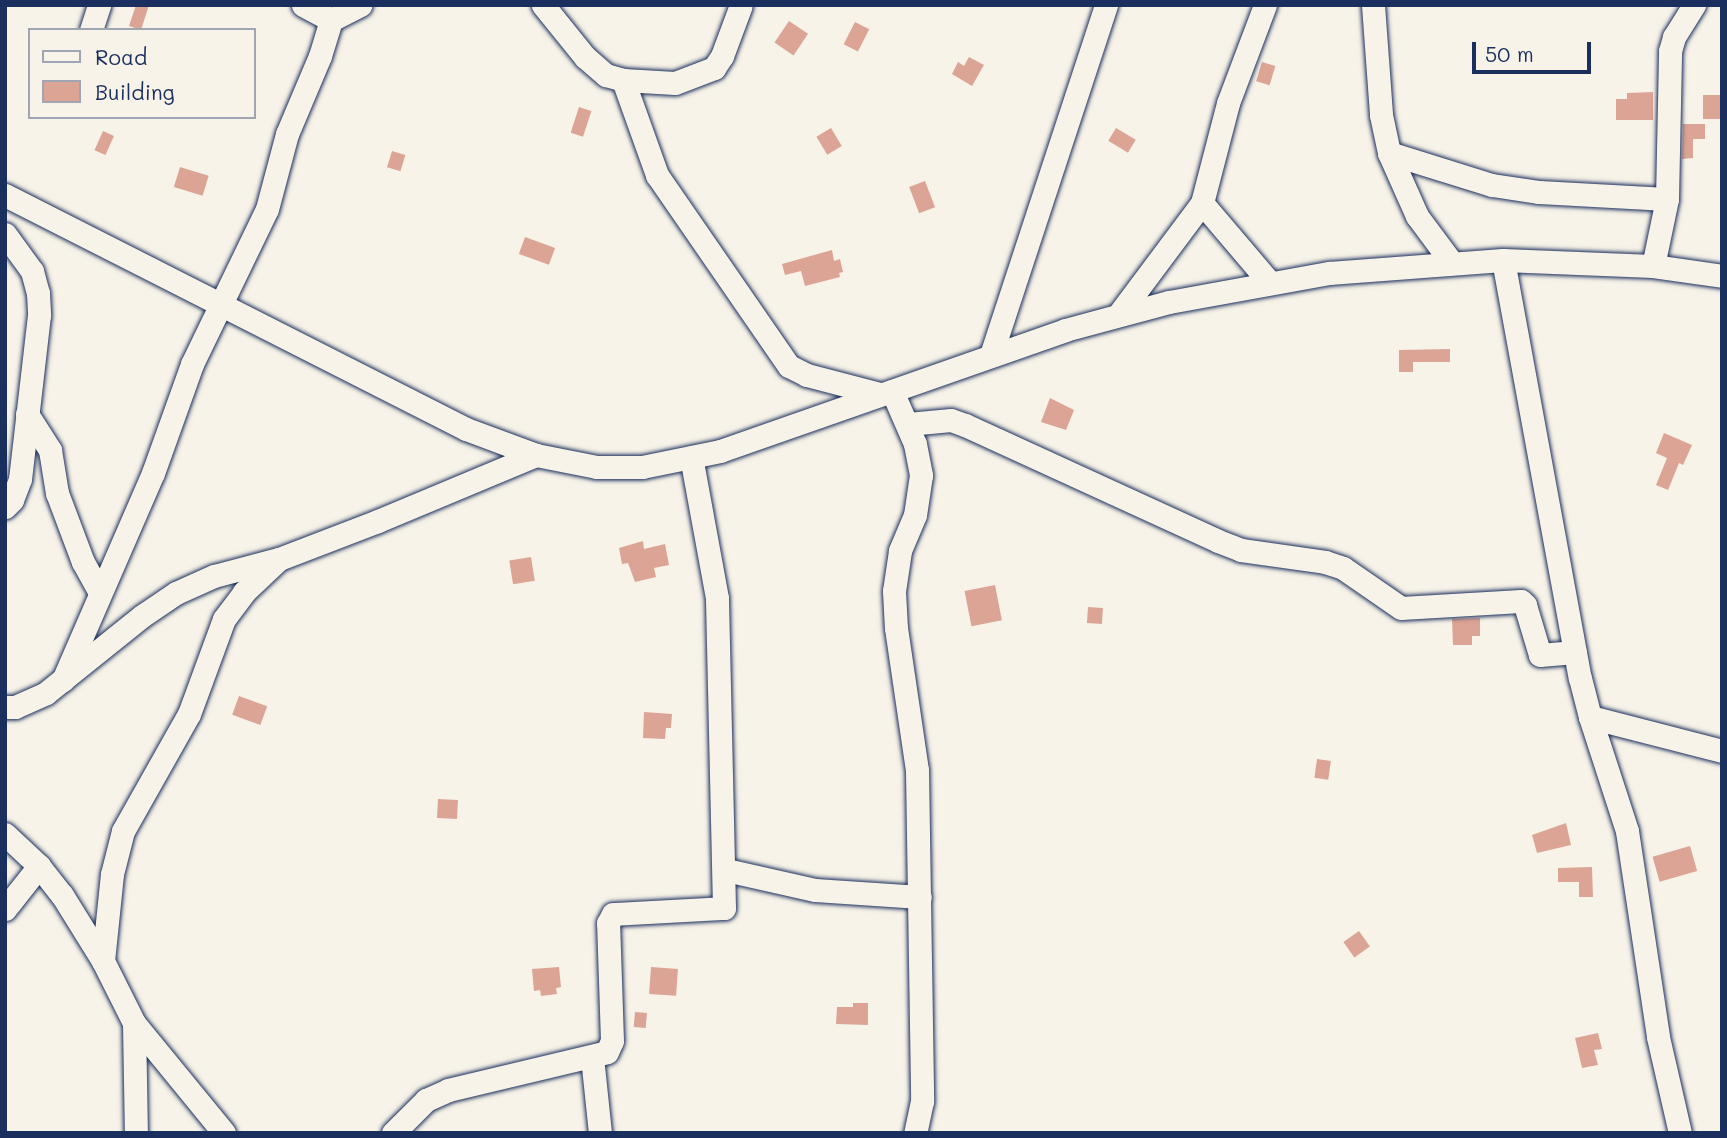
<!DOCTYPE html>
<html>
<head>
<meta charset="utf-8">
<style>
	body { margin:0 }
	#map { position:relative; width:1727px; height:1138px; overflow:hidden; background:#f7f3e8; font-family:Mali,sans-serif }
	div>[style] { position:absolute }
	.building>* { inset:0; background:#dba495; transform-origin:0 0 }
	.roads { filter:drop-shadow(0 0 2px #1b2f5e) drop-shadow(0 0 2px #1b2f5e) }
	.minor>* { height:23px; margin:-11.5px; padding:0 11.5px; transform-origin:11.5px; border-radius:11.5px; background:#f7f3e8 }
	span { translate:-50% -50%; white-space:nowrap; text-align:center; line-height:1.15; -webkit-text-stroke:5px #f7f3e8; paint-order:stroke }
	.frame { position:absolute; inset:0; border:7px solid #1b2f5e; pointer-events:none }
	.legend { position:absolute; left:28px; top:28px; width:228px; height:91px; box-sizing:border-box; background:#f7f3e8; border:2px solid #9fa5b1; margin:0; padding:9px 12px; list-style:none; font-size:21px; color:#1b2f5e }
	.legend li { display:flex; align-items:center; gap:14px; height:35px }
	.legend b { width:35px; border:2px solid #9fa5b1 }
	.scale { position:absolute; left:1472px; top:42px; width:119px; height:32px; box-sizing:border-box; border:4px solid #1b2f5e; border-top:0; padding-left:9px; font-size:21px; line-height:24px; white-space:nowrap; color:#1b2f5e; -webkit-text-stroke:5px #f7f3e8; paint-order:stroke }
</style>
</head>
<body>
<div id="map">
	<div class="building">
		<i style="clip-path:polygon(136px 5px,149px 5px,141px 30px,129px 26px)"></i>
		<i style="left:789px;top:21px;width:23px;height:26px;rotate:34deg"></i>
		<i style="left:855px;top:22px;width:16px;height:25px;rotate:27deg"></i>
		<i style="clip-path:polygon(969px 57px,984px 65px,972px 86px,952px 74px,958px 62px,964px 66px)"></i>
		<i style="left:1262px;top:62px;width:14px;height:20px;rotate:17deg"></i>
		<i style="clip-path:polygon(1653px 92px,1653px 120px,1616px 120px,1616px 99px,1627px 99px,1627px 93px)"></i>
		<i style="left:1722px;top:95px;width:24px;height:19px;rotate:90deg"></i>
		<i style="left:579px;top:107px;width:13px;height:27px;rotate:18deg"></i>
		<i style="clip-path:polygon(1683px 124px,1705px 124px,1705px 139px,1693px 139px,1693px 158px,1682px 159px)"></i>
		<i style="left:831px;top:128px;width:21px;height:17px;rotate:59deg"></i>
		<i style="left:1116px;top:128px;width:23px;height:15px;rotate:31deg"></i>
		<i style="left:103px;top:131px;width:12px;height:21px;rotate:24deg"></i>
		<i style="left:392px;top:151px;width:14px;height:17px;rotate:17deg"></i>
		<i style="left:180px;top:167px;width:30px;height:21px;rotate:17deg"></i>
		<i style="left:925px;top:181px;width:28px;height:17px;rotate:69deg"></i>
		<i style="left:525px;top:237px;width:32px;height:18px;rotate:20deg"></i>
		<i style="clip-path:polygon(832px 250px,834px 261px,840px 259px,843px 272px,839px 273px,840px 277px,805px 286px,801px 271px,785px 275px,782px 264px)"></i>
		<i style="clip-path:polygon(1450px 349px,1450px 362px,1413px 362px,1413px 372px,1399px 372px,1399px 350px)"></i>
		<i style="clip-path:polygon(1050px 398px,1074px 410px,1066px 430px,1041px 422px)"></i>
		<i style="clip-path:polygon(1664px 433px,1692px 445px,1683px 465px,1679px 463px,1668px 490px,1656px 485px,1667px 458px,1656px 453px)"></i>
		<i style="clip-path:polygon(643px 541px,644px 549px,665px 544px,669px 565px,654px 568px,656px 577px,635px 582px,628px 563px,622px 564px,619px 548px)"></i>
		<i style="left:531px;top:557px;width:24px;height:22px;rotate:81deg"></i>
		<i style="left:995px;top:585px;width:36px;height:31px;rotate:79deg"></i>
		<i style="left:1088px;top:607px;width:15px;height:16px;rotate:4deg"></i>
		<i style="clip-path:polygon(1480px 618px,1480px 636px,1472px 636px,1472px 645px,1453px 645px,1452px 619px)"></i>
		<i style="left:239px;top:696px;width:30px;height:20px;rotate:20deg"></i>
		<i style="clip-path:polygon(644px 712px,672px 714px,671px 728px,666px 728px,665px 739px,643px 738px)"></i>
		<i style="left:1317px;top:759px;width:14px;height:19px;rotate:8deg"></i>
		<i style="left:438px;top:799px;width:20px;height:19px;rotate:3deg"></i>
		<i style="clip-path:polygon(1566px 823px,1571px 845px,1537px 853px,1532px 835px)"></i>
		<i style="left:1690px;top:846px;width:26px;height:39px;rotate:74deg"></i>
		<i style="clip-path:polygon(1592px 867px,1593px 897px,1579px 897px,1579px 882px,1558px 882px,1558px 868px)"></i>
		<i style="left:1359px;top:931px;width:19px;height:19px;rotate:55deg"></i>
		<i style="clip-path:polygon(559px 967px,561px 987px,556px 988px,557px 994px,541px 996px,540px 990px,534px 991px,532px 969px)"></i>
		<i style="left:651px;top:967px;width:27px;height:27px;rotate:4deg"></i>
		<i style="clip-path:polygon(853px 1003px,868px 1003px,868px 1025px,836px 1024px,837px 1007px,853px 1007px)"></i>
		<i style="left:635px;top:1012px;width:12px;height:15px;rotate:5deg"></i>
		<i style="clip-path:polygon(1598px 1033px,1602px 1049px,1594px 1050px,1598px 1065px,1582px 1068px,1575px 1038px)"></i>
	</div>
	<div class="roads">
		<div class="minor">
			<i style="left:303px;top:5px;width:32px;rotate:28deg"></i>
			<i style="left:331px;top:20px;width:33px;rotate:-27deg"></i>
			<i style="left:543px;top:5px;width:67px;rotate:51.1deg"></i>
			<i style="left:585px;top:57px;width:28px;rotate:41deg"></i>
			<i style="left:606px;top:75px;width:18px;rotate:16deg"></i>
			<i style="left:623px;top:80px;width:52px;rotate:3.3deg"></i>
			<i style="left:675px;top:83px;width:42px;rotate:-21deg"></i>
			<i style="left:714px;top:68px;width:14px;rotate:-56deg"></i>
			<i style="left:722px;top:56px;width:54px;rotate:-69.6deg"></i>
			<i style="left:1373px;top:5px;width:110px;rotate:85.8deg"></i>
			<i style="left:1381px;top:115px;width:39px;rotate:78deg"></i>
			<i style="left:1389px;top:153px;width:69px;rotate:66deg"></i>
			<i style="left:1417px;top:216px;width:59px;rotate:53.3deg"></i>
			<i style="left:91px;top:30px;width:26px;rotate:-72deg"></i>
			<i style="left:623px;top:80px;width:101px;rotate:70.3deg"></i>
			<i style="left:657px;top:175px;width:232px;rotate:55.4deg"></i>
			<i style="left:789px;top:366px;width:20px;rotate:27deg"></i>
			<i style="left:807px;top:375px;width:75px;rotate:14.6deg"></i>
			<i style="left:1389px;top:153px;width:108px;rotate:17.3deg"></i>
			<i style="left:1492px;top:185px;width:48px;rotate:8.5deg"></i>
			<i style="left:1539px;top:192px;width:128px;rotate:3.1deg"></i>
			<i style="left:5px;top:195px;width:517px;rotate:26.91deg"></i>
			<i style="left:466px;top:429px;width:75px;rotate:20.4deg"></i>
			<i style="left:536px;top:455px;width:62px;rotate:11.1deg"></i>
			<i style="left:597px;top:467px;width:45px"></i>
			<i style="left:642px;top:467px;width:80px;rotate:-11.6deg"></i>
			<i style="left:720px;top:451px;width:366px;rotate:-19.3deg"></i>
			<i style="left:1065px;top:330px;width:108px;rotate:-15.1deg"></i>
			<i style="left:1169px;top:302px;width:163px;rotate:-10.3deg"></i>
			<i style="left:1329px;top:273px;width:174px;rotate:-4.3deg"></i>
			<i style="left:1503px;top:260px;width:150px;rotate:2.3deg"></i>
			<i style="left:1653px;top:266px;width:70px;rotate:8.2deg"></i>
			<i style="left:1202px;top:203px;width:105px;rotate:49.6deg"></i>
			<i style="left:5px;top:234px;width:46px;rotate:53.9deg"></i>
			<i style="left:32px;top:271px;width:23px;rotate:75deg"></i>
			<i style="left:38px;top:293px;width:22px;rotate:87deg"></i>
			<i style="left:39px;top:315px;width:165px;rotate:96.6deg"></i>
			<i style="left:20px;top:479px;width:22px;rotate:111deg"></i>
			<i style="left:12px;top:500px;width:10px;rotate:135deg"></i>
			<i style="left:1503px;top:260px;width:425px;rotate:79.6deg"></i>
			<i style="left:1580px;top:678px;width:40px;rotate:75.6deg"></i>
			<i style="left:1590px;top:717px;width:136px;rotate:14.4deg"></i>
			<i style="left:1653px;top:266px;width:68px;rotate:-78.2deg"></i>
			<i style="left:1667px;top:199px;width:148px;rotate:-88.8deg"></i>
			<i style="left:1670px;top:51px;width:15px;rotate:-74deg"></i>
			<i style="left:1674px;top:37px;width:38px;rotate:-58deg"></i>
			<i style="left:1119px;top:314px;width:139px;rotate:-53.2deg"></i>
			<i style="left:1202px;top:203px;width:103px;rotate:-75.4deg"></i>
			<i style="left:1228px;top:103px;width:105px;rotate:-69.3deg"></i>
			<i style="left:991px;top:355px;width:368px;rotate:-71.8deg"></i>
			<i style="left:892px;top:391px;width:58px;rotate:66.5deg"></i>
			<i style="left:915px;top:444px;width:32px;rotate:79deg"></i>
			<i style="left:921px;top:475px;width:40px;rotate:98.5deg"></i>
			<i style="left:915px;top:515px;width:39px;rotate:113deg"></i>
			<i style="left:900px;top:551px;width:40px;rotate:98.5deg"></i>
			<i style="left:894px;top:591px;width:37px;rotate:87deg"></i>
			<i style="left:896px;top:628px;width:144px;rotate:81.6deg"></i>
			<i style="left:917px;top:770px;width:331px;rotate:89.1deg"></i>
			<i style="left:922px;top:1101px;width:33px;rotate:102deg"></i>
			<i style="left:27px;top:414px;width:43px;rotate:57.4deg"></i>
			<i style="left:50px;top:450px;width:44px;rotate:80.8deg"></i>
			<i style="left:57px;top:493px;width:74px;rotate:69.4deg"></i>
			<i style="left:83px;top:562px;width:35px;rotate:61deg"></i>
			<i style="left:908px;top:424px;width:43px;rotate:-5.3deg"></i>
			<i style="left:951px;top:420px;width:15px;rotate:20deg"></i>
			<i style="left:965px;top:425px;width:278px;rotate:24.6deg"></i>
			<i style="left:1218px;top:541px;width:25px;rotate:21deg"></i>
			<i style="left:1241px;top:550px;width:85px;rotate:8.1deg"></i>
			<i style="left:1325px;top:562px;width:19px;rotate:18deg"></i>
			<i style="left:1343px;top:568px;width:70px;rotate:34.6deg"></i>
			<i style="left:1401px;top:608px;width:120px;rotate:-3.3deg"></i>
			<i style="left:1521px;top:601px;width:6px;rotate:45deg"></i>
			<i style="left:1525px;top:605px;width:52px;rotate:73.3deg"></i>
			<i style="left:1540px;top:655px;width:35px;rotate:-5deg"></i>
			<i style="left:63px;top:680px;width:226px;rotate:-66.5deg"></i>
			<i style="left:153px;top:473px;width:116px;rotate:-70.3deg"></i>
			<i style="left:192px;top:364px;width:172px;rotate:-64.2deg"></i>
			<i style="left:267px;top:209px;width:78px;rotate:-75.1deg"></i>
			<i style="left:287px;top:134px;width:85px;rotate:-67.1deg"></i>
			<i style="left:320px;top:56px;width:38px;rotate:-73deg"></i>
			<i style="left:5px;top:707px;width:10px"></i>
			<i style="left:15px;top:707px;width:34px;rotate:-24deg"></i>
			<i style="left:46px;top:693px;width:123px;rotate:-38.7deg"></i>
			<i style="left:142px;top:616px;width:41px;rotate:-34.1deg"></i>
			<i style="left:176px;top:593px;width:42px;rotate:-24.1deg"></i>
			<i style="left:214px;top:576px;width:67px;rotate:-14.7deg"></i>
			<i style="left:279px;top:559px;width:106px;rotate:-21deg"></i>
			<i style="left:378px;top:521px;width:171px;rotate:-22.7deg"></i>
			<i style="left:1590px;top:717px;width:120px;rotate:72deg"></i>
			<i style="left:1627px;top:831px;width:208px;rotate:81.4deg"></i>
			<i style="left:1658px;top:1037px;width:98px;rotate:77.1deg"></i>
			<i style="left:5px;top:834px;width:47px;rotate:43.3deg"></i>
			<i style="left:39px;top:866px;width:37px;rotate:52deg"></i>
			<i style="left:62px;top:895px;width:78px;rotate:58.2deg"></i>
			<i style="left:103px;top:961px;width:69px;rotate:63.4deg"></i>
			<i style="left:134px;top:1023px;width:142px;rotate:50.7deg"></i>
			<i style="left:726px;top:870px;width:91px;rotate:12.7deg"></i>
			<i style="left:815px;top:890px;width:105px;rotate:3.8deg"></i>
			<i style="left:5px;top:909px;width:55px;rotate:-51.7deg"></i>
			<i style="left:103px;top:961px;width:87px;rotate:-84.1deg"></i>
			<i style="left:112px;top:874px;width:44px;rotate:-75.7deg"></i>
			<i style="left:123px;top:831px;width:134px;rotate:-60.6deg"></i>
			<i style="left:189px;top:714px;width:101px;rotate:-69.8deg"></i>
			<i style="left:224px;top:619px;width:34px;rotate:-53deg"></i>
			<i style="left:244px;top:592px;width:47px;rotate:-43.3deg"></i>
			<i style="left:134px;top:1023px;width:110px;rotate:89deg"></i>
			<i style="left:592px;top:1057px;width:76px;rotate:84deg"></i>
			<i style="left:393px;top:1133px;width:47px;rotate:-45deg"></i>
			<i style="left:426px;top:1100px;width:24px;rotate:-24deg"></i>
			<i style="left:448px;top:1090px;width:163px;rotate:-13.4deg"></i>
			<i style="left:607px;top:1052px;width:12px;rotate:-66deg"></i>
			<i style="left:612px;top:1041px;width:118px;rotate:-91.9deg"></i>
			<i style="left:608px;top:923px;width:10px;rotate:-61deg"></i>
			<i style="left:613px;top:914px;width:111px;rotate:-3.1deg"></i>
			<i style="left:724px;top:908px;width:310px;rotate:-91.3deg"></i>
			<i style="left:717px;top:598px;width:143px;rotate:-100.4deg"></i>
		</div>
	</div>
	<div class="frame"></div>
	<ul class="legend">
	<li><b style="height:9px;background:#f7f3e8"></b>Road</li>
	<li><b style="height:19px;background:#dba495"></b>Building</li>
	</ul>
	<div class="scale">50 m</div>
</div>
</body>
</html>
